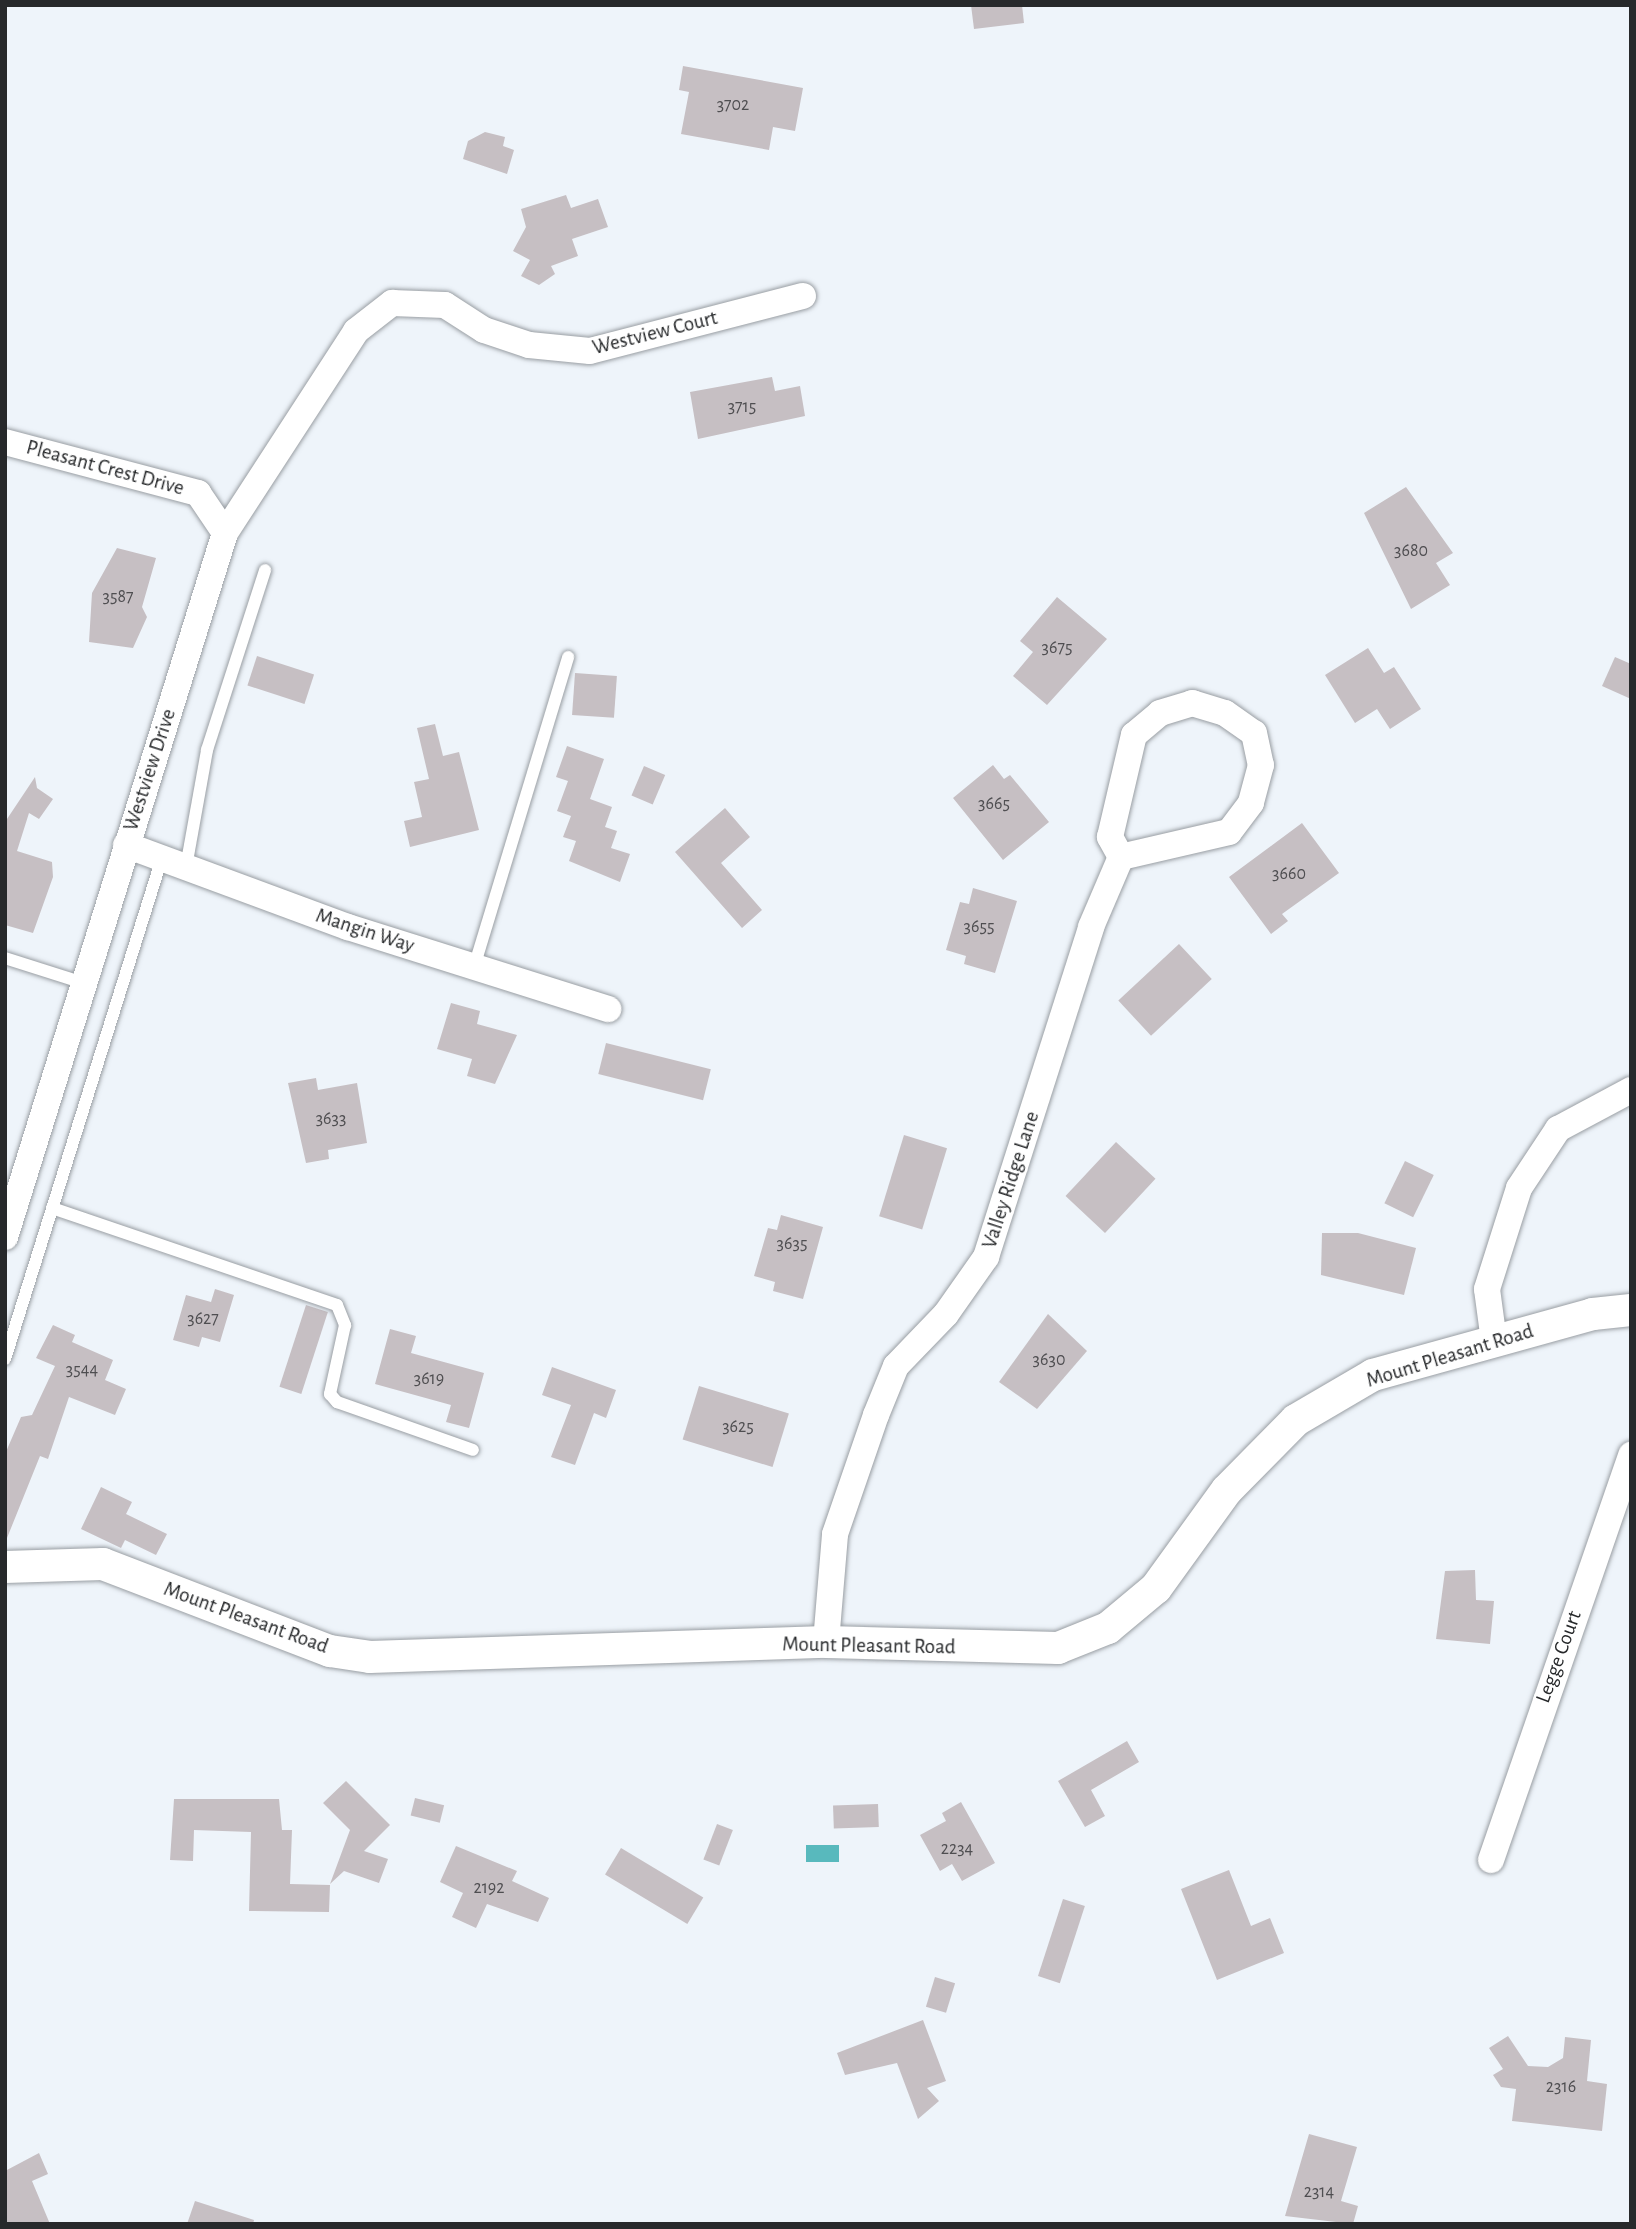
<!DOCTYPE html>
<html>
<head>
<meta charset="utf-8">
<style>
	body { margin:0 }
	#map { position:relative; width:1636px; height:2229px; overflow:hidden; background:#eef4fa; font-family:"Alegreya Sans",sans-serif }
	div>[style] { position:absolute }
	.water>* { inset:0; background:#58b9bd; transform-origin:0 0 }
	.building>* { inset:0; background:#c6bfc3; transform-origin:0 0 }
	.roads { filter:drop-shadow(0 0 2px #999ea3) drop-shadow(0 0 2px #999ea3) }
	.service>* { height:12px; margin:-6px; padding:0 6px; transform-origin:6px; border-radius:6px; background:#fff }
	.minor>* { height:26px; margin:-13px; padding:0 13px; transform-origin:13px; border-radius:13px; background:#fff }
	.tertiary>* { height:32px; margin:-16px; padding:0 16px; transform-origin:16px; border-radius:16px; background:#fff }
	span { translate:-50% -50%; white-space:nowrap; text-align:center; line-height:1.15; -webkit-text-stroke:5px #fff; paint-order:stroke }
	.number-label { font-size:18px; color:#4f4e51 }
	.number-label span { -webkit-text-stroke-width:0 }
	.street-label { font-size:21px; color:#27292b }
	.frame { position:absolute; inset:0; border:7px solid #27292b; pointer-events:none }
</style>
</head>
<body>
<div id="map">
	<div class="water">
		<i style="left:839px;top:1845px;width:17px;height:33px;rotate:90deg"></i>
	</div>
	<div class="building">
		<i style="clip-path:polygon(971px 5px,1022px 5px,1024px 23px,974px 29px)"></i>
		<i style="clip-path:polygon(683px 66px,803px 88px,795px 131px,773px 127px,769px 150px,681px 134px,689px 92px,679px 90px)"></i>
		<i style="clip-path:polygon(485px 132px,505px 137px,503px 146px,514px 150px,507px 174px,463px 159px,468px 141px)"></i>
		<i style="clip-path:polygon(566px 195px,571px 208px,598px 199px,608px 227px,572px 239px,578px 256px,551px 266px,555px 274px,539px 285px,521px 276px,530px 260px,513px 251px,526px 227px,521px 209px)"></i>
		<i style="clip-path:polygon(772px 377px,775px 391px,800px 386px,805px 416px,698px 439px,690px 392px)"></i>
		<i style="clip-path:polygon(1406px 487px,1453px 553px,1436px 563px,1450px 585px,1411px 609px,1364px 513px)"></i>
		<i style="clip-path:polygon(117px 548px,156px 558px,142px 607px,147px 617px,133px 648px,89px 642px,92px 593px)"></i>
		<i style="clip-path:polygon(1057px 597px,1107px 639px,1047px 705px,1013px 676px,1033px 652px,1020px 641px)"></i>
		<i style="clip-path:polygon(1368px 648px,1384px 673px,1394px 667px,1421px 709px,1390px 729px,1377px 709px,1355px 723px,1325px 675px)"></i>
		<i style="left:257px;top:656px;width:60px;height:31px;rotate:18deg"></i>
		<i style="clip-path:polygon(1615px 657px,1631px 664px,1631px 699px,1602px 686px)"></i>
		<i style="left:575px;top:673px;width:42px;height:42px;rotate:4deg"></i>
		<i style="clip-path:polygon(435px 724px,443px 756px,459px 752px,479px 830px,410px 847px,404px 821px,422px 817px,414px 782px,429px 779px,417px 728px)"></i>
		<i style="clip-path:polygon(567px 746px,604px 759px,590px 799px,612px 807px,605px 827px,617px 831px,611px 848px,630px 854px,620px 882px,569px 861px,576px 841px,563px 837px,571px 816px,557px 811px,568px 781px,556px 777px)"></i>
		<i style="clip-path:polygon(993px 765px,1004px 779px,1010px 775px,1049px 822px,1003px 860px,953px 798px)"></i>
		<i style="left:644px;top:766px;width:23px;height:32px;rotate:23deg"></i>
		<i style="clip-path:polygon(35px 777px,37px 788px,53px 799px,39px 819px,29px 813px,17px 851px,52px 862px,53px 877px,33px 933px,5px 925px,5px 822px)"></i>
		<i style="clip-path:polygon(725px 808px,750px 837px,721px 863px,762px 910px,742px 928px,675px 852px)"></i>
		<i style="clip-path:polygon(1302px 823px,1339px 873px,1282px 914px,1288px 921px,1271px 934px,1229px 877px)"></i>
		<i style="clip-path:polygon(973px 888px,1017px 901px,995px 973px,964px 964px,966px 956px,946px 950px,960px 902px,969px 904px)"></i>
		<i style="left:1179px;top:944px;width:48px;height:83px;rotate:47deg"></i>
		<i style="clip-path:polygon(451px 1003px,480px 1011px,477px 1024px,517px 1035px,495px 1084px,467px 1076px,472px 1059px,437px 1049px)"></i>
		<i style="left:606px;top:1043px;width:108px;height:32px;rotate:14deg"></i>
		<i style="clip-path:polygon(316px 1078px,318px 1090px,357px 1083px,367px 1143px,328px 1150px,329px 1159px,306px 1163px,288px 1083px)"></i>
		<i style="left:904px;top:1135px;width:45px;height:85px;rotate:17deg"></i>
		<i style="left:1116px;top:1142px;width:54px;height:74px;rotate:43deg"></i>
		<i style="left:1405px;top:1161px;width:32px;height:47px;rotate:26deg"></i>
		<i style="clip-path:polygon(781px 1215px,823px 1227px,803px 1299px,773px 1291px,775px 1282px,754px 1276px,768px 1228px,777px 1230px)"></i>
		<i style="clip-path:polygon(1322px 1233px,1358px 1233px,1416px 1248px,1404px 1295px,1321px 1275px)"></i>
		<i style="clip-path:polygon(215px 1289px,234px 1295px,220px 1342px,202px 1337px,199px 1347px,173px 1340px,186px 1295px,211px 1302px)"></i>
		<i style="left:306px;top:1305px;width:23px;height:86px;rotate:18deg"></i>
		<i style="clip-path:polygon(1048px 1314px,1087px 1351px,1037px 1409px,999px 1382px)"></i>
		<i style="clip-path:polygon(53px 1325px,75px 1335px,72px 1342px,113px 1360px,105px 1380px,126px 1389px,115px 1415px,69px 1397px,48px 1459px,40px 1456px,5px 1543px,5px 1454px,21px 1417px,32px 1415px,55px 1366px,36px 1358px)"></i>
		<i style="clip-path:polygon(390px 1329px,416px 1336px,411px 1353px,484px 1373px,469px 1428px,446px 1422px,451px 1405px,375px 1384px)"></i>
		<i style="clip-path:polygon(552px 1367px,616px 1390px,606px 1418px,594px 1413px,575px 1465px,551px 1457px,571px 1405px,542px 1395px)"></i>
		<i style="left:699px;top:1386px;width:94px;height:56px;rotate:17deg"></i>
		<i style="clip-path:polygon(101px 1487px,132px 1502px,126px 1514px,167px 1534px,156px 1555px,125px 1540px,121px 1548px,81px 1529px)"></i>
		<i style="clip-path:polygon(1475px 1570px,1476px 1600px,1494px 1601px,1490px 1644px,1436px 1639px,1445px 1571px)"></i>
		<i style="clip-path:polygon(1127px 1741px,1139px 1762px,1091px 1790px,1105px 1816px,1085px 1827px,1058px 1781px)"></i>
		<i style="clip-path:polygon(346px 1781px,390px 1825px,364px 1851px,388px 1859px,379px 1883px,344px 1871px,330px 1884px,350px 1830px,323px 1803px)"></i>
		<i style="left:415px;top:1798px;width:30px;height:18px;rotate:14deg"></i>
		<i style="clip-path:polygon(174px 1799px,279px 1799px,282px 1830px,292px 1830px,290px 1884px,330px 1885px,329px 1912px,249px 1911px,251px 1832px,194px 1830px,193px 1861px,170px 1860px)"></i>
		<i style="clip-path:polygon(961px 1802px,995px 1863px,962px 1881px,952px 1864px,940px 1871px,920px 1835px,946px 1821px,942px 1813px)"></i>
		<i style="left:878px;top:1804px;width:23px;height:45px;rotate:88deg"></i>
		<i style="left:717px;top:1824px;width:17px;height:38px;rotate:21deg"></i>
		<i style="clip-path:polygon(456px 1846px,517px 1871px,512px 1881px,549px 1898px,538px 1922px,487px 1904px,476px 1928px,452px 1917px,463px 1893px,440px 1882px)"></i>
		<i style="left:621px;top:1848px;width:96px;height:31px;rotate:31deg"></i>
		<i style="clip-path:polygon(1229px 1870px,1251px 1926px,1270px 1918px,1284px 1953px,1217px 1980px,1181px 1889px)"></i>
		<i style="left:1063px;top:1899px;width:23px;height:81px;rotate:18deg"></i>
		<i style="left:935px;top:1977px;width:21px;height:31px;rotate:17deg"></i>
		<i style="clip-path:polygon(923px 2020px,946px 2081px,927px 2088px,939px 2101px,918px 2119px,897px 2063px,845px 2075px,837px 2053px)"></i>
		<i style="clip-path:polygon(1508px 2036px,1528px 2066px,1548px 2067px,1563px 2058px,1565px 2037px,1591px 2040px,1587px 2081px,1607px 2084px,1602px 2131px,1512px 2121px,1516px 2089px,1501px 2087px,1493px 2075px,1503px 2069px,1489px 2048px)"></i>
		<i style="clip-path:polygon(1309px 2134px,1357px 2147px,1341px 2201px,1358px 2206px,1353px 2224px,1285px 2216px)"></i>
		<i style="clip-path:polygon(39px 2153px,48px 2174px,32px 2181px,50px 2224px,5px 2224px,5px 2171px)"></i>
		<i style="clip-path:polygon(195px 2201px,254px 2220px,253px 2224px,187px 2224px)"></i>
	</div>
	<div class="roads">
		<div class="service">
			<i style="left:186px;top:867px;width:119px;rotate:-79.8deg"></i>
			<i style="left:207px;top:750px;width:189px;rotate:-72.1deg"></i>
			<i style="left:5px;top:958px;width:83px;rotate:17.6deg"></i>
			<i style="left:474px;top:967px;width:324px;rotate:-73.1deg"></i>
			<i style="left:52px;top:1208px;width:301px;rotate:18.8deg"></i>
			<i style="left:337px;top:1305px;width:22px;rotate:68deg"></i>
			<i style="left:345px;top:1325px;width:71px;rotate:102.3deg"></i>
			<i style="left:330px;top:1394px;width:11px;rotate:49deg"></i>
			<i style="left:337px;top:1402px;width:144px;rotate:19.4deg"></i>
			<i style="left:5px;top:1359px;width:525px;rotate:-72.6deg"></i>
		</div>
		<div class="minor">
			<i style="left:5px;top:442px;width:200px;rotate:14.8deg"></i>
			<i style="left:198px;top:493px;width:48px;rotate:56deg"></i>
			<i style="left:1192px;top:703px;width:34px;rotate:17deg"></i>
			<i style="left:1225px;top:713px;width:35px;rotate:35deg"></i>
			<i style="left:1254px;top:733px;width:33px;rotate:78deg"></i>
			<i style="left:1261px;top:765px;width:39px;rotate:105deg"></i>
			<i style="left:1251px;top:803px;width:36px;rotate:127deg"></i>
			<i style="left:1229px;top:832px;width:111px;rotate:167deg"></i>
			<i style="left:1121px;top:857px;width:23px;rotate:-119deg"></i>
			<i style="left:1110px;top:837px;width:105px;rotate:-76.8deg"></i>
			<i style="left:1134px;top:735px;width:34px;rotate:-40deg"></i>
			<i style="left:1160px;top:713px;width:34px;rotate:-17deg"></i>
			<i style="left:126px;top:845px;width:237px;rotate:20.3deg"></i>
			<i style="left:348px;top:927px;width:273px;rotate:17.5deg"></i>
			<i style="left:5px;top:1237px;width:738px;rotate:-72.65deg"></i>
			<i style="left:225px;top:533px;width:241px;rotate:-57deg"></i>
			<i style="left:356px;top:331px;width:46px;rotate:-37.9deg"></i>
			<i style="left:392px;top:303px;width:53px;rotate:2.2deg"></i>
			<i style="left:445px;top:305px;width:46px;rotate:32.7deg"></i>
			<i style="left:484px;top:330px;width:47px;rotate:18.4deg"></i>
			<i style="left:529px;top:345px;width:61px;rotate:5.6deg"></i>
			<i style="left:590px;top:351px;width:220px;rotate:-14.5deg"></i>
			<i style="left:1494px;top:1341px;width:52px;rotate:-97.7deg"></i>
			<i style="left:1487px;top:1289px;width:106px;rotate:-72.4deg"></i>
			<i style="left:1519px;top:1188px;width:71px;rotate:-56.5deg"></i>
			<i style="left:1558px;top:1129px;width:83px;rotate:-28.1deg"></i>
			<i style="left:826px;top:1642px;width:108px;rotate:-85.2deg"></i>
			<i style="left:835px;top:1534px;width:126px;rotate:-71deg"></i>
			<i style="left:876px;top:1415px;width:53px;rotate:-67.8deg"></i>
			<i style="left:896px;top:1366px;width:72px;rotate:-46.1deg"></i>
			<i style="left:946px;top:1314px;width:70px;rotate:-54.9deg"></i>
			<i style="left:986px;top:1257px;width:346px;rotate:-72.3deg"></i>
			<i style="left:1091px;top:927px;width:76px;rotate:-66.8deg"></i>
			<i style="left:1491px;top:1860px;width:429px;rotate:-70.9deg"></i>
		</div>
		<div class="tertiary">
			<i style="left:5px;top:1567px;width:98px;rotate:-1.8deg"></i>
			<i style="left:103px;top:1564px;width:243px;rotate:21deg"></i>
			<i style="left:330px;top:1651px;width:40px;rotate:8.5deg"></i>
			<i style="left:370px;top:1657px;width:456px;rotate:-1.9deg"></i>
			<i style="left:826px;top:1642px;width:232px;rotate:1.5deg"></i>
			<i style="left:1058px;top:1648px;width:54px;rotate:-21.8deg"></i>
			<i style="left:1108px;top:1628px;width:62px;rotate:-39.8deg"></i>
			<i style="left:1156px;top:1588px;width:121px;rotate:-54.1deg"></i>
			<i style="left:1227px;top:1490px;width:98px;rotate:-45.4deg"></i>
			<i style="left:1296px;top:1420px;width:89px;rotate:-30.3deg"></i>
			<i style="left:1373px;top:1375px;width:228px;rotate:-15.5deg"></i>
			<i style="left:1593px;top:1314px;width:38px;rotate:-6deg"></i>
		</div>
	</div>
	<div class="number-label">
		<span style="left:733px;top:105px">3702</span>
		<span style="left:742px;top:407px">3715</span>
		<span style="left:1411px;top:551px">3680</span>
		<span style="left:118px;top:597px">3587</span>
		<span style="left:1057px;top:648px">3675</span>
		<span style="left:994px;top:804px">3665</span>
		<span style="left:1289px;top:874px">3660</span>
		<span style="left:979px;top:927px">3655</span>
		<span style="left:331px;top:1119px">3633</span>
		<span style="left:792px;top:1244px">3635</span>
		<span style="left:203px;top:1319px">3627</span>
		<span style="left:1049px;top:1360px">3630</span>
		<span style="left:82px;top:1370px">3544</span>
		<span style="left:429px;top:1379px">3619</span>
		<span style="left:738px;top:1427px">3625</span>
		<span style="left:957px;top:1849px">2234</span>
		<span style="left:489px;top:1888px">2192</span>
		<span style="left:1561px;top:2087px">2316</span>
		<span style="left:1319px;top:2192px">2314</span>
	</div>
	<div class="street-label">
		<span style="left:655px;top:333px;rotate:-14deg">Westview Court</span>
		<span style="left:105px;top:468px;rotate:15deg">Pleasant Crest Drive</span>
		<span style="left:150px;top:770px;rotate:-72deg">Westview Drive</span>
		<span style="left:365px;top:931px;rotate:18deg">Mangin Way</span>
		<span style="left:1011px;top:1180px;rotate:-72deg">Valley Ridge Lane</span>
		<span style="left:1450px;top:1356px;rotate:-17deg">Mount Pleasant Road</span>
		<span style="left:246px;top:1618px;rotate:20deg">Mount Pleasant Road</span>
		<span style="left:869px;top:1646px;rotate:1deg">Mount Pleasant Road</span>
		<span style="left:1559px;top:1657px;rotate:-70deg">Legge Court</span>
	</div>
	<div class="frame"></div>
</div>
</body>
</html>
